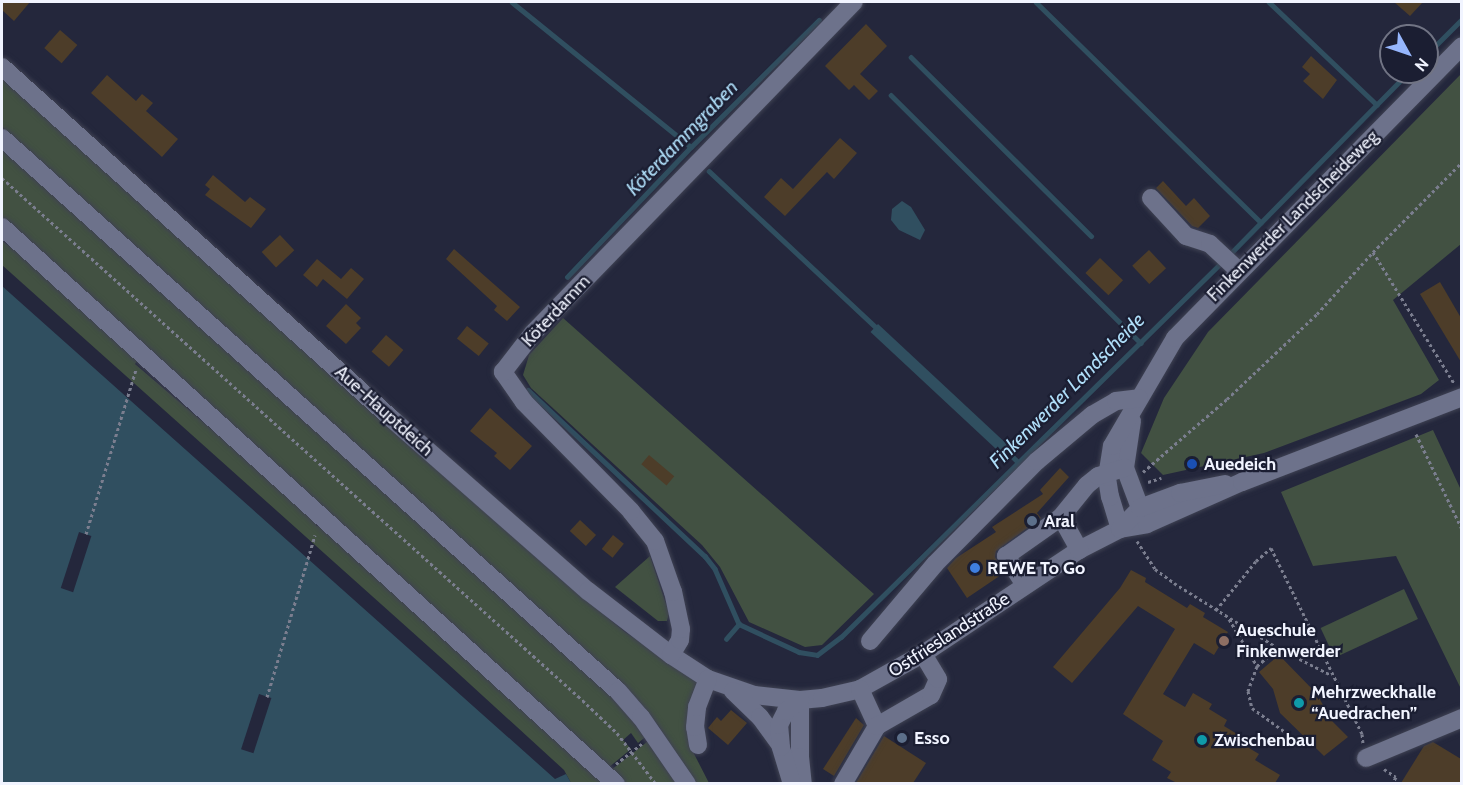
<!DOCTYPE html>
<html>
<head>
<meta charset="utf-8">
<style>
	body { margin:0 }
	#map { position:relative; width:1463px; height:785px; overflow:hidden; background:#24273c; font-family:Cabin,sans-serif }
	div>[style] { position:absolute }
	.green>* { inset:0; background:#425142; transform-origin:0 0 }
	.water>* { inset:0; background:#304f60; transform-origin:0 0 }
	.pier>* { inset:0; background:#24273c; transform-origin:0 0 }
	.stream>* { height:4.5px; margin:-2.25px; padding:0 2.25px; transform-origin:2.25px; border-radius:2.25px; background:#304f60 }
	.building>* { inset:0; background:#4d3d29; transform-origin:0 0 }
	.path>* { height:3px; margin-top:-1.5px; transform-origin:0; background:repeating-linear-gradient(90deg,#7b7e8f 0 3px,transparent 0 6px) }
	.roads { filter:drop-shadow(0 0 2px #3f4253) drop-shadow(0 0 2px #3f4253) }
	.minor>* { height:18px; margin:-9px; padding:0 9px; transform-origin:9px; border-radius:9px; background:#6d728b }
	.dots>* { width:16px; height:16px; translate:-50% -50%; box-sizing:border-box; border:3px solid #1b1e32; border-radius:50% }
	span { translate:-50% -50%; white-space:nowrap; text-align:center; line-height:1.15; -webkit-text-stroke:4.5px #1b1e32; paint-order:stroke }
	.street-label { font-size:18px; color:#f1f4ff }
	.poi-label { font-size:18px; color:#f1f4ff; font-weight:700 }
	.left { translate:0 -50%; text-align:left }
	.water-label { font-size:20px; color:#aeddf8; font-style:italic }
	.frame { position:absolute; inset:0; border:3px solid #f1f4ff; pointer-events:none }
	.north { position:absolute; left:1379px; top:24px; width:60px; height:60px; box-sizing:border-box; background:#1b1e32; border:2px solid #717484; border-radius:50%; rotate:130deg; font-size:16px; font-weight:700; line-height:24px; text-align:center; color:#f1f4ff }
	.north::after { content:''; display:block; margin:auto; width:21px; height:27px; background:#96b6fd; clip-path:polygon(50% 0,100% 100%,50% 72%,0 100%) }
</style>
</head>
<body>
<div id="map">
	<div class="green">
		<i style="clip-path:polygon(1461px 74px,1461px 244px,1393px 300px,1439px 380px,1421px 394px,1264px 453px,1163px 475px,1141px 453px,1164px 398px,1208px 332px)"></i>
		<i style="clip-path:polygon(2px 78px,560px 579px,625px 632px,700px 683px,689px 744px,709px 783px,691px 783px,663px 740px,660px 728px,638px 700px,629px 695px,10px 142px,2px 125px)"></i>
		<i style="clip-path:polygon(2px 143px,603px 682px,649px 734px,638px 743px,631px 733px,623px 740px,631px 749px,608px 768px,2px 223px)"></i>
		<i style="clip-path:polygon(2px 241px,35px 263px,139px 358px,135px 364px,318px 520px,316px 526px,322px 526px,613px 783px,571px 783px,564px 770px,448px 664px,2px 265px)"></i>
		<i style="clip-path:polygon(563px 318px,874px 594px,822px 645px,805px 647px,749px 622px,720px 567px,702px 545px,531px 388px,523px 375px,529px 355px)"></i>
		<i style="clip-path:polygon(1433px 430px,1461px 490px,1461px 689px,1396px 556px,1313px 566px,1281px 492px)"></i>
		<i style="clip-path:polygon(650px 556px,669px 613px,667px 621px,658px 621px,615px 587px)"></i>
		<i style="left:1404px;top:589px;width:33px;height:92px;rotate:65deg"></i>
		<i style="clip-path:polygon(652px 738px,682px 783px,624px 783px,611px 770px)"></i>
	</div>
	<div class="water">
		<i style="clip-path:polygon(902px 201px,911px 207px,925px 230px,920px 240px,899px 230px,891px 220px,892px 209px)"></i>
		<i style="clip-path:polygon(2px 286px,555px 779px,566px 774px,571px 783px,2px 783px)"></i>
		<i style="left:878px;top:324px;width:183px;height:11px;rotate:43deg"></i>
	</div>
	<div class="pier">
		<i style="left:79px;top:532px;width:13px;height:59px;rotate:18deg"></i>
		<i style="left:259px;top:694px;width:13px;height:58px;rotate:18deg"></i>
	</div>
	<div class="stream">
		<i style="left:512px;top:2px;width:230px;rotate:39deg"></i>
		<i style="left:1036px;top:2px;width:315px;rotate:44.4deg"></i>
		<i style="left:1269px;top:2px;width:149px;rotate:43.6deg"></i>
		<i style="left:1427px;top:54px;width:49px;rotate:-45deg"></i>
		<i style="left:911px;top:57px;width:254px;rotate:44.8deg"></i>
		<i style="left:891px;top:95px;width:352px;rotate:44.8deg"></i>
		<i style="left:709px;top:171px;width:231px;rotate:43.1deg"></i>
		<i style="left:1228px;top:256px;width:258px;rotate:-45.5deg"></i>
		<i style="left:567px;top:277px;width:180px;rotate:-46.4deg"></i>
		<i style="left:691px;top:147px;width:180px;rotate:-44.8deg"></i>
		<i style="left:528px;top:390px;width:243px;rotate:43.2deg"></i>
		<i style="left:705px;top:556px;width:16px;rotate:52deg"></i>
		<i style="left:715px;top:569px;width:60px;rotate:66.4deg"></i>
		<i style="left:1006px;top:450px;width:17px;rotate:45deg"></i>
		<i style="left:726px;top:639px;width:20px;rotate:-49deg"></i>
		<i style="left:739px;top:624px;width:66px;rotate:25deg"></i>
		<i style="left:799px;top:652px;width:18px;rotate:9deg"></i>
		<i style="left:817px;top:655px;width:30px;rotate:-37deg"></i>
		<i style="left:841px;top:637px;width:535px;rotate:-44.55deg"></i>
	</div>
	<div class="building">
		<i style="clip-path:polygon(2px 2px,30px 2px,14px 21px,2px 10px)"></i>
		<i style="clip-path:polygon(1394px 2px,1423px 2px,1410px 16px)"></i>
		<i style="clip-path:polygon(866px 24px,887px 46px,860px 74px,878px 91px,869px 100px,854px 85px,849px 90px,825px 66px)"></i>
		<i style="left:60px;top:30px;width:23px;height:24px;rotate:41deg"></i>
		<i style="clip-path:polygon(1311px 56px,1337px 80px,1323px 99px,1303px 81px,1310px 74px,1302px 67px)"></i>
		<i style="clip-path:polygon(107px 75px,136px 101px,142px 94px,153px 103px,146px 111px,178px 139px,162px 157px,91px 93px)"></i>
		<i style="clip-path:polygon(840px 138px,857px 153px,834px 179px,827px 172px,785px 216px,764px 197px,781px 178px,793px 189px)"></i>
		<i style="clip-path:polygon(213px 175px,245px 202px,250px 197px,266px 209px,251px 228px,205px 195px,210px 189px,205px 185px)"></i>
		<i style="clip-path:polygon(1163px 181px,1186px 206px,1194px 198px,1210px 216px,1198px 228px,1192px 226px,1156px 188px)"></i>
		<i style="left:280px;top:235px;width:21px;height:25px;rotate:47deg"></i>
		<i style="clip-path:polygon(454px 249px,520px 307px,507px 321px,494px 310px,497px 306px,446px 259px)"></i>
		<i style="left:1149px;top:250px;width:25px;height:23px;rotate:47deg"></i>
		<i style="left:1100px;top:258px;width:32px;height:21px;rotate:44deg"></i>
		<i style="clip-path:polygon(317px 259px,341px 279px,351px 268px,364px 279px,347px 299px,323px 279px,317px 287px,303px 275px)"></i>
		<i style="clip-path:polygon(1440px 282px,1461px 318px,1461px 362px,1420px 294px)"></i>
		<i style="clip-path:polygon(346px 304px,361px 318px,356px 323px,361px 328px,346px 344px,326px 326px)"></i>
		<i style="left:467px;top:326px;width:28px;height:16px;rotate:39deg"></i>
		<i style="left:386px;top:335px;width:23px;height:22px;rotate:41deg"></i>
		<i style="clip-path:polygon(490px 408px,532px 446px,510px 470px,494px 456px,497px 453px,470px 431px)"></i>
		<i style="left:649px;top:455px;width:33px;height:12px;rotate:40deg"></i>
		<i style="clip-path:polygon(1060px 468px,1069px 477px,1037px 513px,1041px 518px,996px 551px,995px 557px,1004px 573px,967px 598px,947px 568px,956px 558px,996px 532px,992px 527px,1043px 494px,1040px 490px)"></i>
		<i style="left:580px;top:520px;width:22px;height:15px;rotate:43deg"></i>
		<i style="left:613px;top:535px;width:14px;height:18px;rotate:39deg"></i>
		<i style="clip-path:polygon(1131px 570px,1146px 578px,1145px 582px,1187px 608px,1190px 604px,1205px 613px,1203px 617px,1228px 632px,1214px 655px,1194px 643px,1163px 694px,1185px 707px,1193px 693px,1212px 704px,1209px 709px,1227px 720px,1224px 726px,1242px 737px,1239px 742px,1259px 754px,1255px 760px,1280px 775px,1275px 783px,1177px 783px,1167px 778px,1171px 772px,1152px 760px,1163px 741px,1123px 714px,1175px 629px,1138px 606px,1072px 683px,1053px 667px,1120px 588px)"></i>
		<i style="clip-path:polygon(1279px 655px,1317px 694px,1331px 720px,1348px 737px,1324px 756px,1280px 713px,1273px 689px,1259px 672px)"></i>
		<i style="clip-path:polygon(731px 710px,747px 723px,728px 745px,708px 728px,717px 717px,721px 721px)"></i>
		<i style="clip-path:polygon(856px 718px,864px 725px,834px 776px,823px 769px)"></i>
		<i style="clip-path:polygon(884px 736px,926px 763px,913px 783px,856px 783px)"></i>
		<i style="clip-path:polygon(1433px 742px,1461px 759px,1461px 783px,1401px 783px,1424px 746px)"></i>
	</div>
	<div class="path">
		<i style="left:2px;top:178px;width:775px;rotate:41.97deg"></i>
		<i style="left:578px;top:696px;width:54px;rotate:43.5deg"></i>
		<i style="left:617px;top:733px;width:64px;rotate:52.6deg"></i>
		<i style="left:1373px;top:252px;width:154px;rotate:58.3deg"></i>
		<i style="left:1416px;top:434px;width:106px;rotate:64.2deg"></i>
		<i style="left:1143px;top:472px;width:111px;rotate:-41deg"></i>
		<i style="left:1227px;top:399px;width:124px;rotate:-43.4deg"></i>
		<i style="left:1317px;top:314px;width:84px;rotate:-47.9deg"></i>
		<i style="left:1373px;top:252px;width:127px;rotate:-45.3deg"></i>
		<i style="left:1148px;top:482px;width:14px;rotate:-17deg"></i>
		<i style="left:86px;top:534px;width:172px;rotate:-73.1deg"></i>
		<i style="left:1137px;top:541px;width:33px;rotate:57deg"></i>
		<i style="left:1155px;top:569px;width:24px;rotate:36deg"></i>
		<i style="left:1174px;top:583px;width:123px;rotate:32deg"></i>
		<i style="left:1278px;top:648px;width:59px;rotate:27deg"></i>
		<i style="left:1216px;top:610px;width:63px;rotate:-50.8deg"></i>
		<i style="left:1256px;top:561px;width:20px;rotate:-41deg"></i>
		<i style="left:1271px;top:548px;width:207px;rotate:63.9deg"></i>
		<i style="left:1362px;top:734px;width:9px;rotate:84deg"></i>
		<i style="left:1229px;top:619px;width:55px;rotate:59.2deg"></i>
		<i style="left:1257px;top:666px;width:27px;rotate:110deg"></i>
		<i style="left:1248px;top:691px;width:17px;rotate:77deg"></i>
		<i style="left:1252px;top:708px;width:44px;rotate:35.8deg"></i>
		<i style="left:1257px;top:666px;width:28px;rotate:-41deg"></i>
		<i style="left:267px;top:697px;width:169px;rotate:-73.5deg"></i>
		<i style="left:616px;top:764px;width:33px;rotate:-38deg"></i>
		<i style="left:1384px;top:769px;width:14px;rotate:34deg"></i>
		<i style="left:1396px;top:777px;width:8px;rotate:120deg"></i>
	</div>
	<div class="roads">
		<div class="minor">
			<i style="left:2px;top:67px;width:525px;rotate:42.07deg"></i>
			<i style="left:392px;top:419px;width:261px;rotate:41.3deg"></i>
			<i style="left:588px;top:591px;width:105px;rotate:37.6deg"></i>
			<i style="left:671px;top:655px;width:44px;rotate:33deg"></i>
			<i style="left:708px;top:679px;width:49px;rotate:19.2deg"></i>
			<i style="left:754px;top:695px;width:46px;rotate:6.2deg"></i>
			<i style="left:800px;top:700px;width:22px;rotate:-5deg"></i>
			<i style="left:822px;top:698px;width:39px;rotate:-13deg"></i>
			<i style="left:860px;top:689px;width:72px;rotate:-29.1deg"></i>
			<i style="left:923px;top:654px;width:187px;rotate:-33.7deg"></i>
			<i style="left:1079px;top:550px;width:46px;rotate:-27.1deg"></i>
			<i style="left:1120px;top:529px;width:27px;rotate:-10deg"></i>
			<i style="left:1147px;top:524px;width:104px;rotate:-23.9deg"></i>
			<i style="left:1242px;top:482px;width:236px;rotate:-21.1deg"></i>
			<i style="left:2px;top:138px;width:828px;rotate:41.92deg"></i>
			<i style="left:618px;top:691px;width:35px;rotate:49deg"></i>
			<i style="left:641px;top:717px;width:81px;rotate:55.5deg"></i>
			<i style="left:1151px;top:198px;width:52px;rotate:47.4deg"></i>
			<i style="left:1186px;top:236px;width:25px;rotate:18deg"></i>
			<i style="left:1210px;top:244px;width:40px;rotate:43deg"></i>
			<i style="left:2px;top:227px;width:829px;rotate:42.21deg"></i>
			<i style="left:1132px;top:421px;width:48px;rotate:98.5deg"></i>
			<i style="left:1125px;top:468px;width:43px;rotate:69.4deg"></i>
			<i style="left:1061px;top:517px;width:38px;rotate:61deg"></i>
			<i style="left:1120px;top:529px;width:34px;rotate:-107deg"></i>
			<i style="left:1110px;top:497px;width:20px;rotate:-99deg"></i>
			<i style="left:1107px;top:477px;width:31px;rotate:-81deg"></i>
			<i style="left:1112px;top:446px;width:125px;rotate:-59.7deg"></i>
			<i style="left:1175px;top:338px;width:409px;rotate:-45.5deg"></i>
			<i style="left:1120px;top:529px;width:29px;rotate:-46deg"></i>
			<i style="left:1140px;top:508px;width:43px;rotate:-20.6deg"></i>
			<i style="left:1180px;top:493px;width:46px;rotate:-11.3deg"></i>
			<i style="left:1025px;top:585px;width:35px;rotate:-123deg"></i>
			<i style="left:1006px;top:556px;width:67px;rotate:-35.3deg"></i>
			<i style="left:1061px;top:517px;width:41px;rotate:-50.9deg"></i>
			<i style="left:1087px;top:485px;width:14px;rotate:-39deg"></i>
			<i style="left:1098px;top:476px;width:28px;rotate:-17deg"></i>
			<i style="left:870px;top:641px;width:101px;rotate:-49.8deg"></i>
			<i style="left:935px;top:564px;width:145px;rotate:-45.3deg"></i>
			<i style="left:1037px;top:461px;width:72px;rotate:-39.9deg"></i>
			<i style="left:1092px;top:415px;width:28px;rotate:-30deg"></i>
			<i style="left:1116px;top:401px;width:23px;rotate:-7deg"></i>
			<i style="left:671px;top:655px;width:17px;rotate:-59deg"></i>
			<i style="left:680px;top:640px;width:11px;rotate:-85deg"></i>
			<i style="left:681px;top:629px;width:38px;rotate:-102deg"></i>
			<i style="left:673px;top:592px;width:54px;rotate:-109.4deg"></i>
			<i style="left:655px;top:541px;width:38px;rotate:-129deg"></i>
			<i style="left:631px;top:511px;width:153px;rotate:-134.5deg"></i>
			<i style="left:524px;top:402px;width:37px;rotate:-125deg"></i>
			<i style="left:503px;top:372px;width:49px;rotate:-52.4deg"></i>
			<i style="left:533px;top:333px;width:461px;rotate:-45.9deg"></i>
			<i style="left:860px;top:689px;width:41px;rotate:65.3deg"></i>
			<i style="left:733px;top:691px;width:37px;rotate:44deg"></i>
			<i style="left:760px;top:717px;width:34px;rotate:54deg"></i>
			<i style="left:800px;top:700px;width:57px;rotate:90deg"></i>
			<i style="left:800px;top:757px;width:27px;rotate:84deg"></i>
			<i style="left:698px;top:745px;width:18px;rotate:-99deg"></i>
			<i style="left:695px;top:727px;width:20px;rotate:-84deg"></i>
			<i style="left:697px;top:707px;width:30px;rotate:-69deg"></i>
			<i style="left:1366px;top:758px;width:104px;rotate:-22.6deg"></i>
			<i style="left:792px;top:784px;width:39px;rotate:-107deg"></i>
			<i style="left:781px;top:747px;width:22px;rotate:-95deg"></i>
			<i style="left:779px;top:725px;width:16px;rotate:-63deg"></i>
			<i style="left:786px;top:711px;width:18px;rotate:-38deg"></i>
			<i style="left:843px;top:784px;width:67px;rotate:-59.6deg"></i>
			<i style="left:877px;top:726px;width:62px;rotate:-29.9deg"></i>
			<i style="left:931px;top:695px;width:17px;rotate:-66deg"></i>
			<i style="left:938px;top:679px;width:29px;rotate:-121deg"></i>
		</div>
	</div>
	<div class="dots">
		<i style="left:1192px;top:464px;background:#1a4fb4"></i>
		<i style="left:1032px;top:521px;background:#5c6f8a"></i>
		<i style="left:975px;top:568px;background:#3f7fe0"></i>
		<i style="left:1224px;top:641px;background:#8d6e63"></i>
		<i style="left:1299px;top:703px;background:#0f9aa8"></i>
		<i style="left:902px;top:738px;background:#5c6f8a"></i>
		<i style="left:1202px;top:740px;background:#0f9aa8"></i>
	</div>
	<div class="street-label">
		<span style="left:1293px;top:216px;rotate:-45deg">Finkenwerder Landscheideweg</span>
		<span style="left:556px;top:311px;rotate:-47deg">Köterdamm</span>
		<span style="left:384px;top:411px;rotate:42deg">Aue-Hauptdeich</span>
		<span style="left:949px;top:635px;rotate:-33deg">Ostfrieslandstraße</span>
	</div>
	<div class="poi-label">
		<span class="left" style="left:1204px;top:464px">Auedeich</span>
		<span class="left" style="left:1044px;top:521px">Aral</span>
		<span class="left" style="left:987px;top:568px">REWE To Go</span>
		<span class="left" style="left:1236px;top:641px">Aueschule<br>Finkenwerder</span>
		<span class="left" style="left:1311px;top:703px">Mehrzweckhalle<br>“Auedrachen”</span>
		<span class="left" style="left:914px;top:738px">Esso</span>
		<span class="left" style="left:1214px;top:740px">Zwischenbau</span>
	</div>
	<div class="water-label">
		<span style="left:682px;top:138px;rotate:-46deg">Köterdammgraben</span>
		<span style="left:1067px;top:391px;rotate:-45deg">Finkenwerder Landscheide</span>
	</div>
	<div class="frame"></div>
	<div class="north">N</div>
</div>
</body>
</html>
